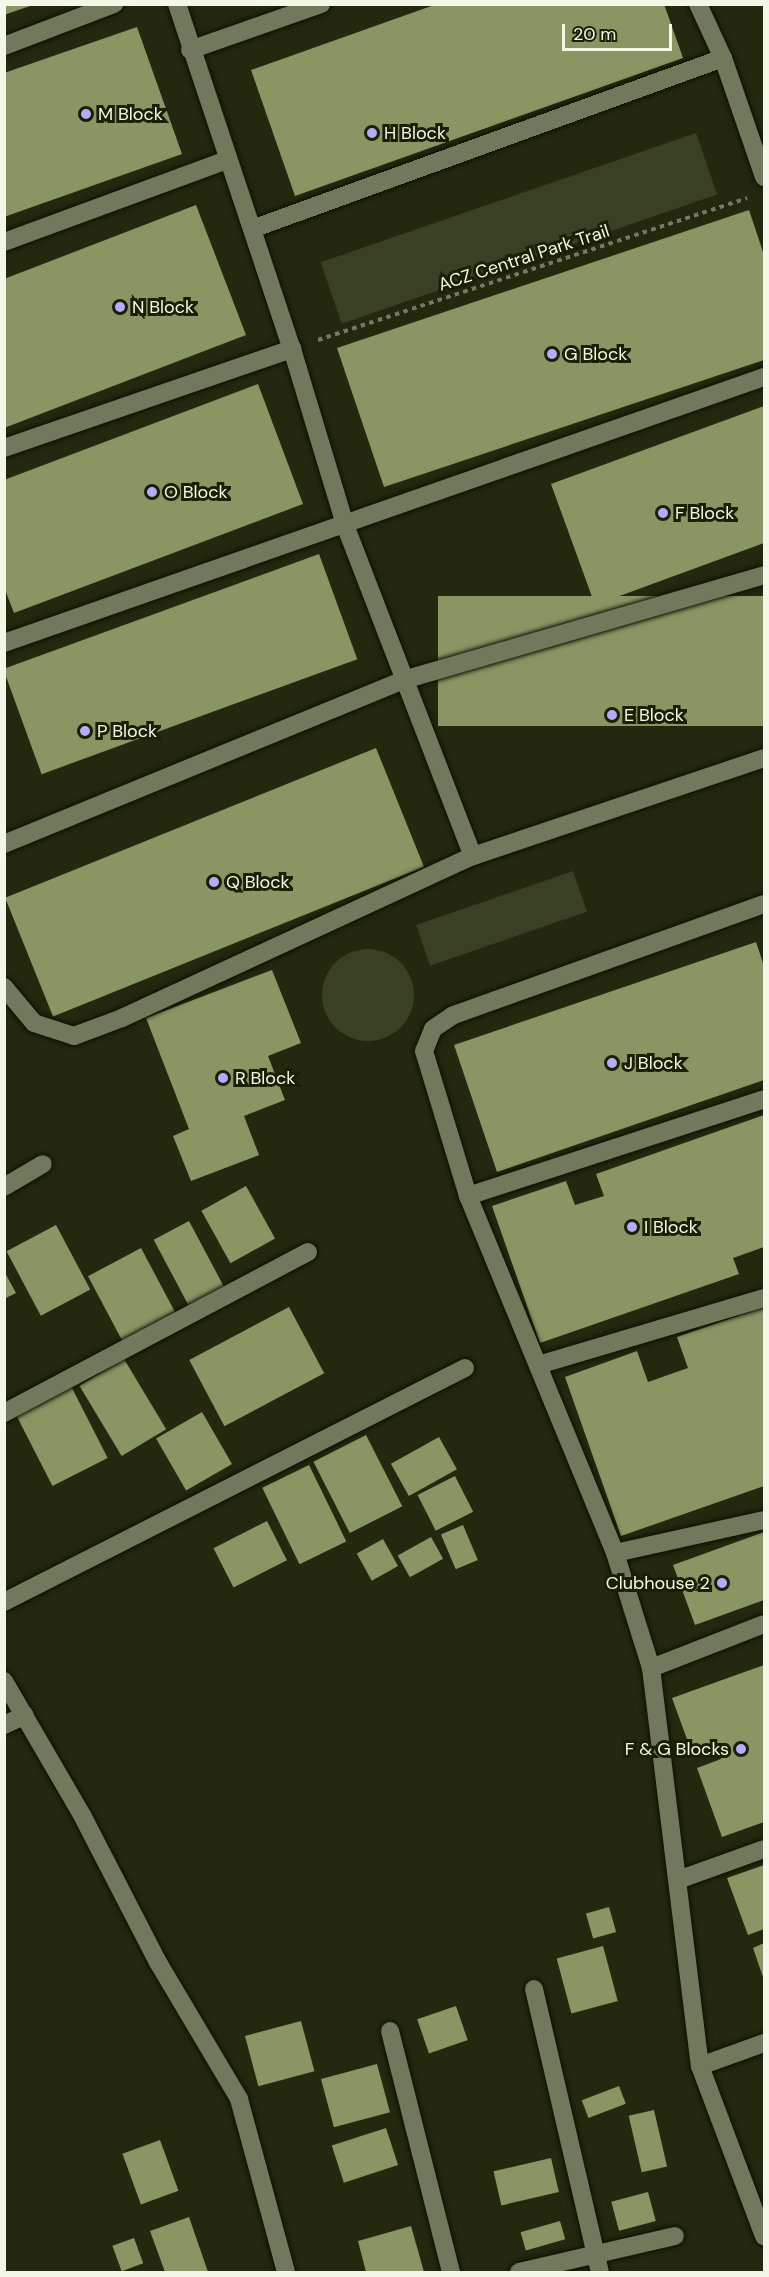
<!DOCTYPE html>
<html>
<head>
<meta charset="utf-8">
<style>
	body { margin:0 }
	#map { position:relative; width:769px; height:2277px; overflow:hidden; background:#23280f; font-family:"DM Sans",sans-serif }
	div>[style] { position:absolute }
	.green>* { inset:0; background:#394023; transform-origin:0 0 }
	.round { border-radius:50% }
	.building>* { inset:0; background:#899563; transform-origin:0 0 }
	.path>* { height:4px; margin-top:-2px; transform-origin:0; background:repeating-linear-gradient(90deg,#747964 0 4.5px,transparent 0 9px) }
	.roads { filter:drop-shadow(0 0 2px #0c1100) drop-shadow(0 0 2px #0c1100) }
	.minor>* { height:18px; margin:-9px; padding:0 9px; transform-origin:9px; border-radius:9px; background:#71785c }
	.dots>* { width:16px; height:16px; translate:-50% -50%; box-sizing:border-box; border:3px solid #1a1f06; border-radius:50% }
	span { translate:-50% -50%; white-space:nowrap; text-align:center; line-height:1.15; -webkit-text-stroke:6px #1a1f06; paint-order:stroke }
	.poi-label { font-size:18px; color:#f2f7e7 }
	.left { translate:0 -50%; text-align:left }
	.right { translate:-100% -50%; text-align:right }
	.street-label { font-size:18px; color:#f2f7e7 }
	.frame { position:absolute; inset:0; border:6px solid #f2f7e7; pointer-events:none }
	.scale { position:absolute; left:562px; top:24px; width:110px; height:27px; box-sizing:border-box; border:3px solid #f2f7e7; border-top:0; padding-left:8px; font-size:18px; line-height:21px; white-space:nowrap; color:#f2f7e7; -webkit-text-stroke:4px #1a1f06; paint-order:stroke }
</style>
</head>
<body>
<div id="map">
	<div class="green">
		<i style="left:696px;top:133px;width:65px;height:397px;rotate:71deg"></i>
		<i style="left:573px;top:871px;width:43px;height:166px;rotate:71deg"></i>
		<i class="round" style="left:322px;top:949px;width:92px;height:92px"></i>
	</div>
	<div class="building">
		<i style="clip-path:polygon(4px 4px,33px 4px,33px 5px,4px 15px)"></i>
		<i style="clip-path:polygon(437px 4px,664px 4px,683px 58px,295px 196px,251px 70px)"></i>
		<i style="clip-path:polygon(137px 27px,182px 154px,4px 217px,4px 73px)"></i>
		<i style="clip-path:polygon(196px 205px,246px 335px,4px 428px,4px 279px)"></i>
		<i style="clip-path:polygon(749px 210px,764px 255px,764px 360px,384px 487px,337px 348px)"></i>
		<i style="clip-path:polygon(258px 384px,303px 504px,14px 613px,4px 587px,4px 480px)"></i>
		<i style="clip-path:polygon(764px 406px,764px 543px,595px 605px,551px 484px)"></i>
		<i style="left:319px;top:554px;width:112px;height:336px;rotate:70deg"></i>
		<i style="left:764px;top:596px;width:130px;height:326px;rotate:90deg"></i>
		<i style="left:376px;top:748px;width:128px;height:400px;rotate:68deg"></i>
		<i style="clip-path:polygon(756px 942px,764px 966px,764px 1080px,497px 1172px,454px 1045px)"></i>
		<i style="clip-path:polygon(272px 970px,301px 1043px,268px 1056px,285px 1100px,244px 1116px,259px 1155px,191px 1181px,173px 1136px,189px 1129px,146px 1018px)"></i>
		<i style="clip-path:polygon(764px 1115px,764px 1247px,733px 1258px,739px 1274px,540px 1343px,492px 1206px,566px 1181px,575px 1205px,604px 1196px,596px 1174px)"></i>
		<i style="left:246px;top:1186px;width:60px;height:51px;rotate:61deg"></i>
		<i style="left:189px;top:1221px;width:75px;height:40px;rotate:62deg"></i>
		<i style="left:56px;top:1225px;width:73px;height:56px;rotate:62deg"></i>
		<i style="left:141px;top:1248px;width:77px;height:60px;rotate:62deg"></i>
		<i style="clip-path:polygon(4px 1271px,16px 1293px,4px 1299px)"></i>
		<i style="left:289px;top:1307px;width:75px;height:113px;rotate:62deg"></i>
		<i style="clip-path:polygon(764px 1307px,764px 1486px,621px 1536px,565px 1377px,637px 1351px,648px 1382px,688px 1368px,677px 1337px)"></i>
		<i style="left:124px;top:1359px;width:82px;height:52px;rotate:59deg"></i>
		<i style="left:70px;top:1384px;width:83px;height:62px;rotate:63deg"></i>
		<i style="left:202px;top:1412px;width:60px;height:53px;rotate:60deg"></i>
		<i style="left:366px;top:1435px;width:80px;height:59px;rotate:63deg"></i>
		<i style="left:439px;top:1437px;width:37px;height:55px;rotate:61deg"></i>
		<i style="left:309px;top:1465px;width:85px;height:52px;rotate:64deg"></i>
		<i style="left:455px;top:1476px;width:40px;height:42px;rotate:63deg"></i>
		<i style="left:267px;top:1521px;width:44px;height:60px;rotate:63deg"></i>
		<i style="left:463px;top:1525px;width:38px;height:24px;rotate:67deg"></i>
		<i style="clip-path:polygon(764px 1532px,764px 1600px,695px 1625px,673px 1565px)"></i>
		<i style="left:431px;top:1537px;width:25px;height:38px;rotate:61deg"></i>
		<i style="left:383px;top:1539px;width:31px;height:30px;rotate:61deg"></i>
		<i style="clip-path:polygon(764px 1665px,764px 1822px,722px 1837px,697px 1768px,721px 1759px,716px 1745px,692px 1753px,672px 1698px)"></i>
		<i style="clip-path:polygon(764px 1865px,764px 1929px,748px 1935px,727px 1878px)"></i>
		<i style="left:609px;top:1907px;width:26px;height:24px;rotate:74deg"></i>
		<i style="clip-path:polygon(764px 1943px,764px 1980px,753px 1948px)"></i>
		<i style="left:603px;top:1946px;width:57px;height:48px;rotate:75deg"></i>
		<i style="left:456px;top:2006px;width:36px;height:41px;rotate:71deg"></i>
		<i style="left:301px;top:2021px;width:52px;height:58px;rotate:75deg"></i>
		<i style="left:377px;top:2064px;width:50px;height:58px;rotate:75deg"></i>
		<i style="left:619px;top:2086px;width:19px;height:40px;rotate:69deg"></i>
		<i style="left:654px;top:2110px;width:58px;height:26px;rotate:77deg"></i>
		<i style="left:386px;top:2128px;width:39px;height:57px;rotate:72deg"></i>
		<i style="left:160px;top:2140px;width:54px;height:40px;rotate:70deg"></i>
		<i style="left:551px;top:2158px;width:35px;height:59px;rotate:77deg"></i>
		<i style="left:648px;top:2192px;width:30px;height:38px;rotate:75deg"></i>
		<i style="clip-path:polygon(189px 2217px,208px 2272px,165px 2272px,150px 2231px)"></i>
		<i style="left:560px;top:2221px;width:19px;height:41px;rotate:74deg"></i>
		<i style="clip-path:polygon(411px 2226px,424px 2272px,366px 2272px,358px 2241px)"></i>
		<i style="left:134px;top:2238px;width:27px;height:23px;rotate:70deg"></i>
	</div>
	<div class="path">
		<i style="left:318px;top:340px;width:452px;rotate:-18.3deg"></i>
	</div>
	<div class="roads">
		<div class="minor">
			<i style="left:177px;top:4px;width:364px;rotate:71.6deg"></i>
			<i style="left:292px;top:349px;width:184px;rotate:73.2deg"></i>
			<i style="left:345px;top:525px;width:355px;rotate:68.9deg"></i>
			<i style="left:698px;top:4px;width:60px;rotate:65.2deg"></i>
			<i style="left:723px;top:58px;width:126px;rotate:71deg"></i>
			<i style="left:4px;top:46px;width:118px;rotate:-20.9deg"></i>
			<i style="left:190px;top:50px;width:139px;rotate:-19.3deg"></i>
			<i style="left:252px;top:229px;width:501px;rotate:-19.95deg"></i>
			<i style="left:4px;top:242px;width:238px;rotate:-20.2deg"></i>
			<i style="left:4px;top:448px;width:305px;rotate:-19deg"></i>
			<i style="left:4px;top:643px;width:805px;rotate:-19.29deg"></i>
			<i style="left:4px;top:844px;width:435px;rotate:-22.3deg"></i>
			<i style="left:407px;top:679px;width:372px;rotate:-16.2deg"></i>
			<i style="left:764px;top:904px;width:331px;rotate:160.3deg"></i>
			<i style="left:452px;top:1016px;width:23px;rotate:146deg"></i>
			<i style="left:433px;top:1029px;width:24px;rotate:112deg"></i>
			<i style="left:424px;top:1051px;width:152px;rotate:73.1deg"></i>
			<i style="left:468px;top:1196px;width:386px;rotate:67.6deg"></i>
			<i style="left:615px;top:1553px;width:121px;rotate:72.6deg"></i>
			<i style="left:651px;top:1668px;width:401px;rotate:83deg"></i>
			<i style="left:700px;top:2066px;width:182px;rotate:69.4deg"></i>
			<i style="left:4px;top:987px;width:47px;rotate:50.2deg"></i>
			<i style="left:34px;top:1023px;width:42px;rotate:18deg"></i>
			<i style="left:74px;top:1036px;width:51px;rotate:-20.6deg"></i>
			<i style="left:122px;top:1018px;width:387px;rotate:-24.8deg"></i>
			<i style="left:473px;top:856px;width:307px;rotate:-18.6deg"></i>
			<i style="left:4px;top:1187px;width:45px;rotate:-30.5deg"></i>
			<i style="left:468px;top:1196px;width:311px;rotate:-18.1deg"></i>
			<i style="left:538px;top:1365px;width:236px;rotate:-16.5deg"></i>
			<i style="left:4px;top:1413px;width:344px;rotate:-27.9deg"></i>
			<i style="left:615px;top:1553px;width:153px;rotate:-12.5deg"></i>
			<i style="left:4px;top:1602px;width:517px;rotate:-26.91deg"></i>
			<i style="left:651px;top:1668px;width:121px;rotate:-21.3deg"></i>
			<i style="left:4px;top:1681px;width:157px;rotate:59.8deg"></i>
			<i style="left:83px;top:1817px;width:165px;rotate:62.7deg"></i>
			<i style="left:159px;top:1964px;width:157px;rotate:59.3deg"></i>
			<i style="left:239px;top:2099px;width:179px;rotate:74.8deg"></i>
			<i style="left:4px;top:1725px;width:23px;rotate:-25deg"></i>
			<i style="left:678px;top:1880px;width:91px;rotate:-19.8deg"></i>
			<i style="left:534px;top:1989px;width:291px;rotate:76.9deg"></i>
			<i style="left:390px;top:2031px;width:249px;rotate:75.8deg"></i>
			<i style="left:700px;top:2066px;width:68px;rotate:-19.8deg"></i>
			<i style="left:519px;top:2272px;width:160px;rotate:-13deg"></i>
		</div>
	</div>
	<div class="dots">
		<i style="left:86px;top:114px;background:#aeaefb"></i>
		<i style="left:372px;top:133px;background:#aeaefb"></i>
		<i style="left:120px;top:307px;background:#aeaefb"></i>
		<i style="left:552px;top:354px;background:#aeaefb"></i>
		<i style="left:152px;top:492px;background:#aeaefb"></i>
		<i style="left:663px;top:513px;background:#aeaefb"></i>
		<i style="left:612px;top:715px;background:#aeaefb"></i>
		<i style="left:85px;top:731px;background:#aeaefb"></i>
		<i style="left:214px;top:882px;background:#aeaefb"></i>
		<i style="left:612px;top:1063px;background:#aeaefb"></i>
		<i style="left:223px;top:1078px;background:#aeaefb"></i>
		<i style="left:632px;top:1227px;background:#aeaefb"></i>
		<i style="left:722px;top:1583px;background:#aeaefb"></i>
		<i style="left:741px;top:1749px;background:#aeaefb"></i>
	</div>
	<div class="poi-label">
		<span class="left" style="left:98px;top:114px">M Block</span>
		<span class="left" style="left:384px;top:133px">H Block</span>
		<span class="left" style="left:132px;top:307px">N Block</span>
		<span class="left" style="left:564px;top:354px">G Block</span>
		<span class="left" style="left:164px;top:492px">O Block</span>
		<span class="left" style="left:675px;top:513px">F Block</span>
		<span class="left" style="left:624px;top:715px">E Block</span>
		<span class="left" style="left:97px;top:731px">P Block</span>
		<span class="left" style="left:226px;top:882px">Q Block</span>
		<span class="left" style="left:624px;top:1063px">J Block</span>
		<span class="left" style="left:235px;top:1078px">R Block</span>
		<span class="left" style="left:644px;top:1227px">I Block</span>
		<span class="right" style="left:710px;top:1583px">Clubhouse 2</span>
		<span class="right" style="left:729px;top:1749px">F &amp; G Blocks</span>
	</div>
	<div class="street-label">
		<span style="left:524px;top:258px;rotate:-18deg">ACZ Central Park Trail</span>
	</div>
	<div class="frame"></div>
	<div class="scale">20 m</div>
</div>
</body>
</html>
